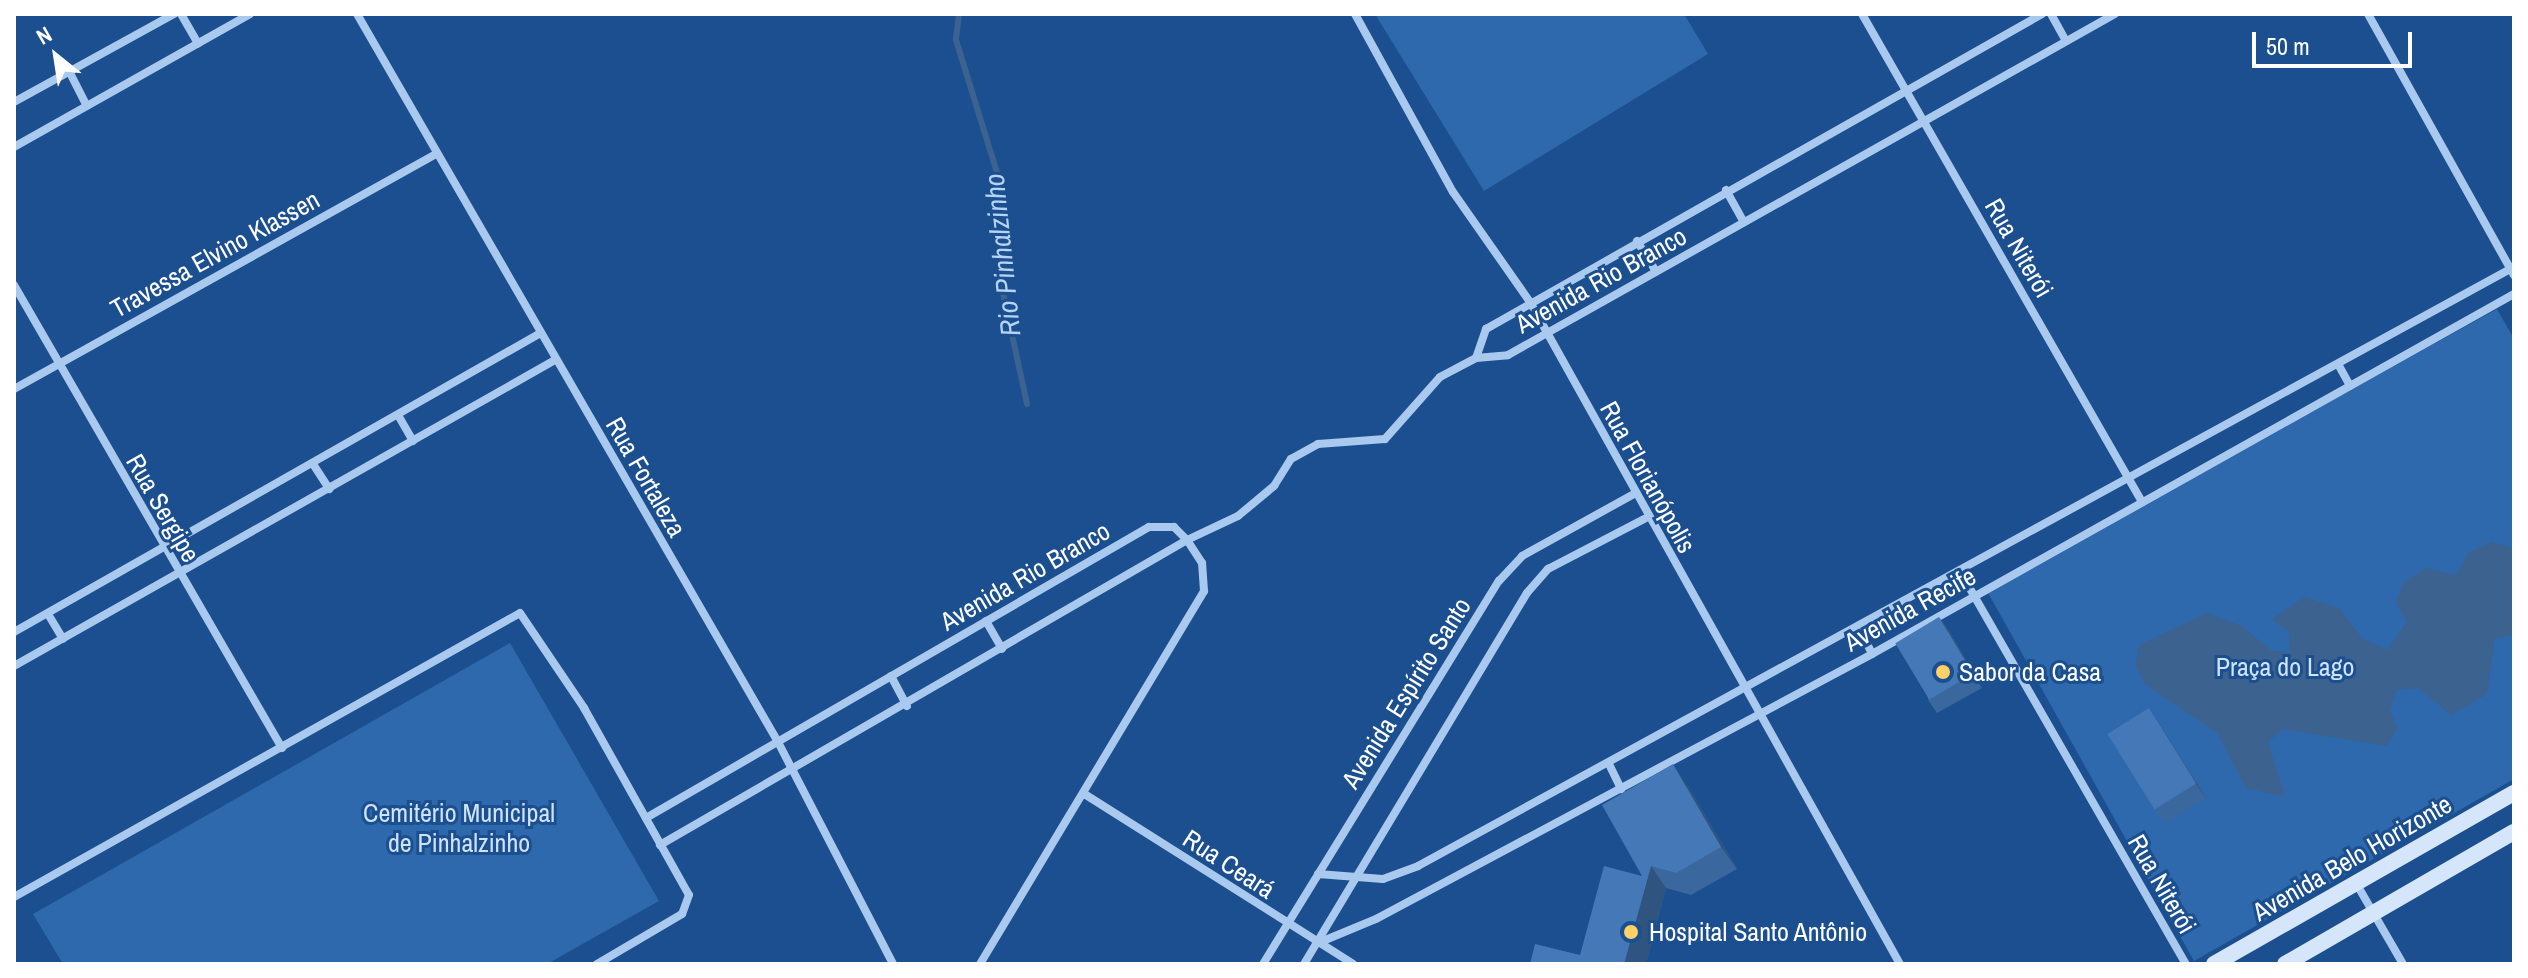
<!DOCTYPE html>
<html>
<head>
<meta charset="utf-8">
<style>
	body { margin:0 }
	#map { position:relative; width:2528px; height:978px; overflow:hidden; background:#1b4f8f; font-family:"Archivo Narrow",sans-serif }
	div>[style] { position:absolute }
	.green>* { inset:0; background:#2e69ad }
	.water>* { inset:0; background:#3c6290 }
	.stream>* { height:6px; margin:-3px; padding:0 3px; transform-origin:3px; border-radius:3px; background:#3c6290 }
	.street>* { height:8px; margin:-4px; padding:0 4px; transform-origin:4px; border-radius:4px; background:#a9c9ee }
	.secondary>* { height:16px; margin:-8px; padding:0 8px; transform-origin:8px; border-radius:8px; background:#d6e6fa }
	.wall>* { inset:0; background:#3a679d }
	.shaded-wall>* { inset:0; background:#305480 }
	.building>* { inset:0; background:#4478b7; transform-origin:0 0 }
	.dots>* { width:22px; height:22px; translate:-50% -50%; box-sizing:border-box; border:4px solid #1b4f8f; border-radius:50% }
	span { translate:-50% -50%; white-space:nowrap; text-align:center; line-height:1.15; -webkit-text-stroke:6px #1b4f8f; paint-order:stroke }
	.street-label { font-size:26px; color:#fff }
	.park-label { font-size:26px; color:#cfe3fa }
	.poi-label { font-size:26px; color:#fff }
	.left { translate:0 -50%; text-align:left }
	.water-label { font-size:28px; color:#b5d3f5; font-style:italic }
	.frame { position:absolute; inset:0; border:16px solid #fff; pointer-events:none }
	.north { position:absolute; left:16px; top:16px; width:80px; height:80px; -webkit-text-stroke:6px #1b4f8f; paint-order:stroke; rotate:330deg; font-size:22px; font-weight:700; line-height:32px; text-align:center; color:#fff }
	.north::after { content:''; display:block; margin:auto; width:28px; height:36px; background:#fff; clip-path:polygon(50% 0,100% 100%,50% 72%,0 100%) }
	.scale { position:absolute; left:2252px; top:32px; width:160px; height:36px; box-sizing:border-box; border:4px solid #fff; border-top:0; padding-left:10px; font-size:24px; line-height:28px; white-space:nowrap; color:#fff; -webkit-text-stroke:6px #1b4f8f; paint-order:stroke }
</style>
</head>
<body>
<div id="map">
	<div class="green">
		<i style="clip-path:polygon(1375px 14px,1684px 14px,1708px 54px,1484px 191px)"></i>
		<i style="clip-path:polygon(2497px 309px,2514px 339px,2514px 779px,2194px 961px,1987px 591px)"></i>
		<i style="clip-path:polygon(510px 643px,659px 901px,547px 964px,63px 964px,33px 914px)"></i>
	</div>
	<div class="water">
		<i style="clip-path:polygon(2492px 542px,2514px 549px,2514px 635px,2495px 639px,2487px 694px,2451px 715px,2418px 688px,2397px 690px,2390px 710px,2397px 728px,2387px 746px,2283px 729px,2268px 742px,2285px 797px,2246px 788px,2217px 733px,2145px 684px,2135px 665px,2139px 645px,2207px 613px,2242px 626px,2272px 651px,2290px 652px,2289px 632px,2272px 619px,2304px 597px,2339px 608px,2362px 638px,2387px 650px,2407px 622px,2396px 603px,2403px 583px,2426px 568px,2456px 575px,2468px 553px)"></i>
	</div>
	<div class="stream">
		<i style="left:959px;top:14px;width:26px;rotate:97deg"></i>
		<i style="left:956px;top:40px;width:156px;rotate:72.8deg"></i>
		<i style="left:1002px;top:189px;width:90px;rotate:91.3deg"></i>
		<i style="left:1000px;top:279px;width:128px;rotate:77.8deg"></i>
	</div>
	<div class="street">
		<i style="left:181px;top:14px;width:34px;rotate:60deg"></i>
		<i style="left:357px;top:14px;width:841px;rotate:59.96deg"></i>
		<i style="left:778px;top:742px;width:250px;rotate:62.6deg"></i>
		<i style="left:1355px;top:14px;width:203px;rotate:61.2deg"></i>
		<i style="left:1453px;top:192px;width:134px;rotate:55deg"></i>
		<i style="left:1530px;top:302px;width:758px;rotate:60.8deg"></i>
		<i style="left:1862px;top:14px;width:563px;rotate:60.15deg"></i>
		<i style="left:2051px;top:14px;width:31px;rotate:61deg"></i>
		<i style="left:2368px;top:14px;width:299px;rotate:60.8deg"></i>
		<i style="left:69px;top:71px;width:39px;rotate:63deg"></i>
		<i style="left:14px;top:102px;width:183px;rotate:-28.8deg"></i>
		<i style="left:14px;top:147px;width:271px;rotate:-29.4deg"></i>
		<i style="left:1726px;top:190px;width:37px;rotate:61deg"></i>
		<i style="left:1637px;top:241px;width:36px;rotate:58deg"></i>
		<i style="left:14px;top:285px;width:535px;rotate:59.94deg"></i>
		<i style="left:1476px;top:358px;width:31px;rotate:-71deg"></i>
		<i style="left:1486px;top:329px;width:639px;rotate:-29.53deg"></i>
		<i style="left:2338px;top:364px;width:25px;rotate:61deg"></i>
		<i style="left:14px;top:389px;width:483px;rotate:-29.1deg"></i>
		<i style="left:398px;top:415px;width:30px;rotate:60deg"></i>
		<i style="left:313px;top:464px;width:30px;rotate:57deg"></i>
		<i style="left:1961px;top:573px;width:451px;rotate:60.1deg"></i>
		<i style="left:48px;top:614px;width:29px;rotate:59deg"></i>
		<i style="left:986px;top:621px;width:32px;rotate:60deg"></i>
		<i style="left:1859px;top:628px;width:29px;rotate:63deg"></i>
		<i style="left:14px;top:632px;width:604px;rotate:-29.58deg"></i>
		<i style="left:14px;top:666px;width:622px;rotate:-29.49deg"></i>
		<i style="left:891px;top:676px;width:34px;rotate:62deg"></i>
		<i style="left:1609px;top:764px;width:28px;rotate:64deg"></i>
		<i style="left:1086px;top:795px;width:316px;rotate:32.3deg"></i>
		<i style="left:646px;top:818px;width:581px;rotate:-30.05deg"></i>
		<i style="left:1149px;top:527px;width:25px"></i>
		<i style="left:1174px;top:527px;width:18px;rotate:45deg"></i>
		<i style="left:1187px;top:540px;width:609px;rotate:149.94deg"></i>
		<i style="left:1318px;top:874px;width:65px;rotate:4.4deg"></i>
		<i style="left:1383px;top:879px;width:37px;rotate:-20deg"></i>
		<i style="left:1418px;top:866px;width:1249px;rotate:-28.66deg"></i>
		<i style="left:2356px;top:883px;width:94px;rotate:59.9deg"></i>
		<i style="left:14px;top:897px;width:580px;rotate:-29.3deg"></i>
		<i style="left:520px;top:613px;width:115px;rotate:56deg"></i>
		<i style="left:584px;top:708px;width:214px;rotate:60.7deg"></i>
		<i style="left:689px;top:895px;width:20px;rotate:110deg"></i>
		<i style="left:682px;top:914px;width:99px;rotate:149.5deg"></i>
		<i style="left:1318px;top:943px;width:63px;rotate:-22.5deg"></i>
		<i style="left:1376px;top:919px;width:562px;rotate:-28.11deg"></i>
		<i style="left:1872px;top:654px;width:736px;rotate:-29.28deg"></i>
		<i style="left:980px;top:964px;width:435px;rotate:-59deg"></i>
		<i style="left:1204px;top:591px;width:28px;rotate:-94deg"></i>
		<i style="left:1202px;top:563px;width:27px;rotate:-123deg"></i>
		<i style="left:1187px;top:540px;width:56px;rotate:-25.2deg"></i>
		<i style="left:1238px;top:516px;width:47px;rotate:-39.8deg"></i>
		<i style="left:1274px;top:486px;width:32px;rotate:-58deg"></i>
		<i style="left:1291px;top:459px;width:31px;rotate:-29deg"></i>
		<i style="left:1318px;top:444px;width:67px;rotate:-4.3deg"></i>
		<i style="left:1385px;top:439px;width:83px;rotate:-48.4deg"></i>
		<i style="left:1440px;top:377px;width:41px;rotate:-27.8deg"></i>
		<i style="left:1476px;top:358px;width:32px;rotate:-5deg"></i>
		<i style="left:1508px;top:355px;width:696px;rotate:-29.33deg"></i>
		<i style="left:1263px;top:964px;width:450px;rotate:-58.4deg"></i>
		<i style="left:1499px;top:581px;width:34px;rotate:-47deg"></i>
		<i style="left:1522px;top:556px;width:128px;rotate:-29deg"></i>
		<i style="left:1304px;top:964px;width:433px;rotate:-59deg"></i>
		<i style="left:1527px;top:593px;width:32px;rotate:-49deg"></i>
		<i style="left:1548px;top:569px;width:110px;rotate:-27.5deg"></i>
	</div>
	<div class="secondary">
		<i style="left:2214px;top:964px;width:345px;rotate:-29.7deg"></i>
		<i style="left:2285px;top:964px;width:264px;rotate:-30deg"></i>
	</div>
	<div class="wall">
		<i style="clip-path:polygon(1949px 630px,1982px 688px,1937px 713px,1928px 700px)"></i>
		<i style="clip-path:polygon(2158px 722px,2206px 798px,2165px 823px,2155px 810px)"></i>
		<i style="clip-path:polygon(1688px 786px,1737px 869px,1691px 895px,1666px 888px,1646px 964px,1530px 964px,1580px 955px,1642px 876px)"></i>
	</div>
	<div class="shaded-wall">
		<i style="clip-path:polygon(1939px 617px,1949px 630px,1982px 688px,1973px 674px)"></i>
		<i style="clip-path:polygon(2149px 708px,2158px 722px,2206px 798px,2196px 784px)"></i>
		<i style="clip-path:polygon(1673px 764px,1688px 786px,1737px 869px,1721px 847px)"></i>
		<i style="clip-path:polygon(1651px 866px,1666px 888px,1646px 964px,1624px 964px)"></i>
	</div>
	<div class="building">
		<i style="left:1939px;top:617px;width:66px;height:51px;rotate:59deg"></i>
		<i style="left:2149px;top:708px;width:89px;height:49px;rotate:58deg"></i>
		<i style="clip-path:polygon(1673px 764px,1721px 847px,1676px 873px,1651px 866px,1624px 964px,1530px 964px,1535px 944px,1580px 955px,1604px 866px,1642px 876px,1602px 805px)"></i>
	</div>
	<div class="dots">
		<i style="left:1943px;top:672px;background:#ffd166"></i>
		<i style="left:1631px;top:932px;background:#ffd166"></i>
	</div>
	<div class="street-label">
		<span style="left:2019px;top:248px;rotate:60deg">Rua Niterói</span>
		<span style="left:215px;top:254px;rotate:-29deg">Travessa Elvino Klassen</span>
		<span style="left:1601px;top:280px;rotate:-29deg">Avenida Rio Branco</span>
		<span style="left:646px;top:477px;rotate:60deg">Rua Fortaleza</span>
		<span style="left:1648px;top:477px;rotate:61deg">Rua Florianópolis</span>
		<span style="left:163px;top:508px;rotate:60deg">Rua Sergipe</span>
		<span style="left:1025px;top:576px;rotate:-30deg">Avenida Rio Branco</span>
		<span style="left:1910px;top:609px;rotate:-29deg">Avenida Recife</span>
		<span style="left:1406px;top:693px;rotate:-58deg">Avenida Espírito Santo</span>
		<span style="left:2352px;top:858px;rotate:-30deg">Avenida Belo Horizonte</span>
		<span style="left:1229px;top:864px;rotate:33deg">Rua Ceará</span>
		<span style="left:2162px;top:884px;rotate:60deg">Rua Niterói</span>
	</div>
	<div class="park-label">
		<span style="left:2285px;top:667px">Praça do Lago</span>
		<span style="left:459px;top:828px">Cemitério Municipal<br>de Pinhalzinho</span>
	</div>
	<div class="poi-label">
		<span class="left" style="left:1959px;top:672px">Sabor da Casa</span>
		<span class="left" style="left:1649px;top:932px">Hospital Santo Antônio</span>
	</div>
	<div class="water-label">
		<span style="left:1002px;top:255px;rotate:-96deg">Rio Pinhalzinho</span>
	</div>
	<div class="frame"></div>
	<div class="north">N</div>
	<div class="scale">50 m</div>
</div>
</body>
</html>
